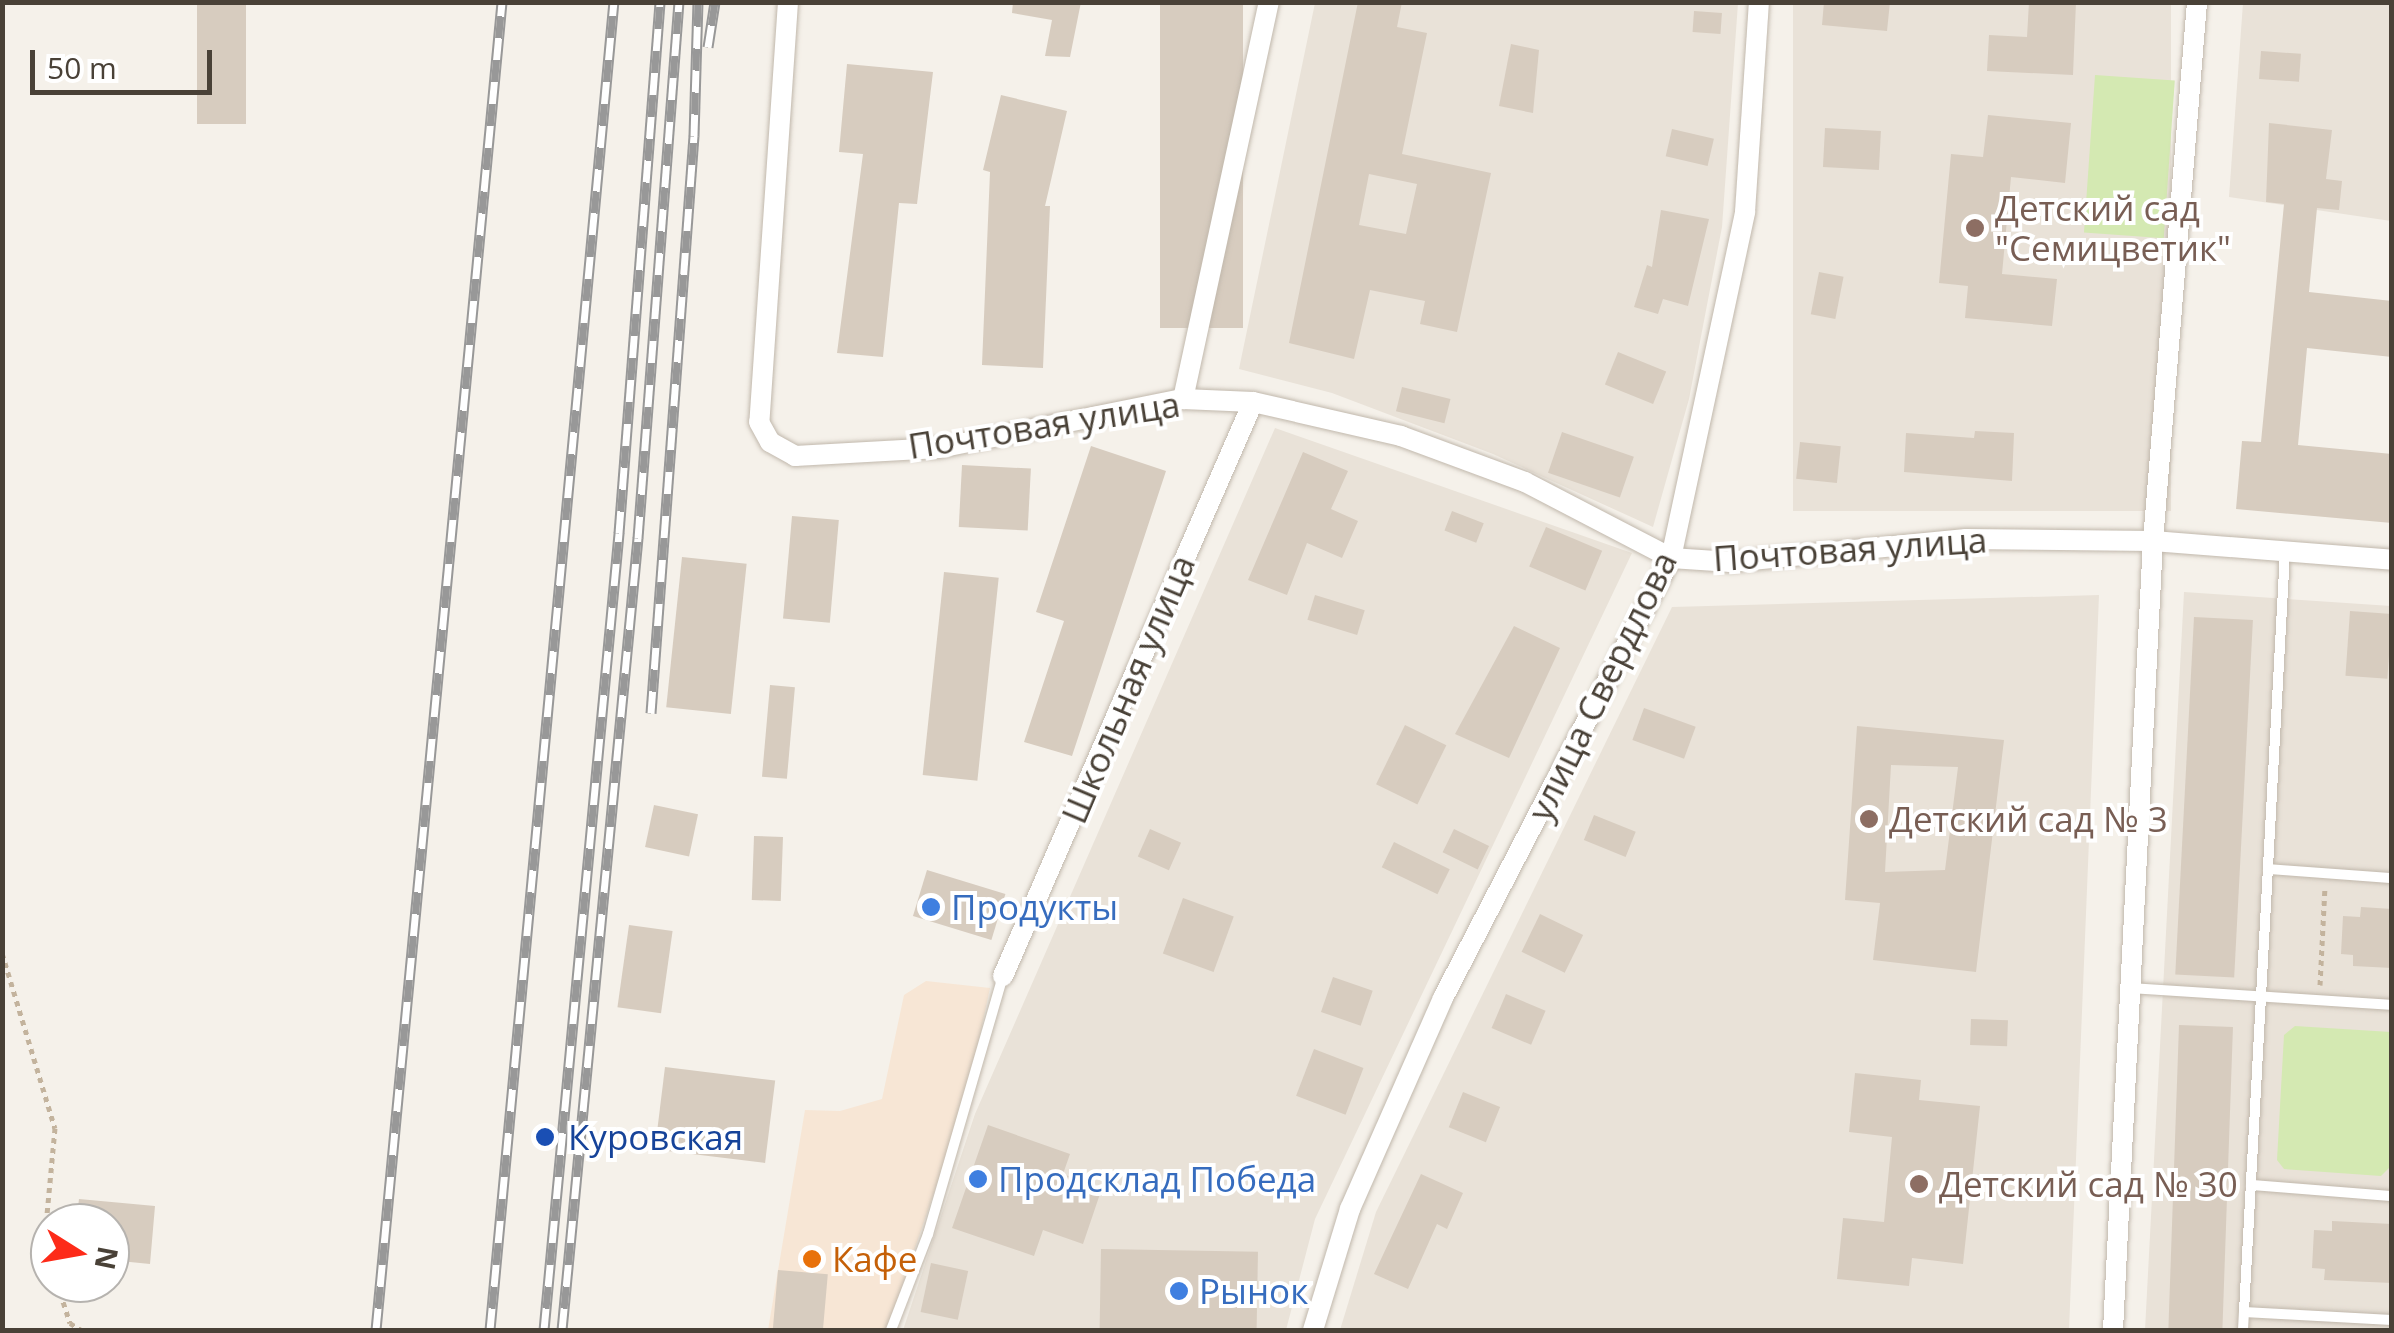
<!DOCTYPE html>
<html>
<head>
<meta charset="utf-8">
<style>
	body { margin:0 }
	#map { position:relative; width:2394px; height:1333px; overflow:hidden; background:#f5f1ea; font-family:"Open Sans",sans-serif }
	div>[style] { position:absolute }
	.residential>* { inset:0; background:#e9e2d8; transform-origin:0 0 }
	.commercial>* { inset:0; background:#f7e6d5 }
	.green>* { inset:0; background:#d4e9b2; transform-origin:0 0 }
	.building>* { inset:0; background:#d7ccbf; transform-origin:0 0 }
	.path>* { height:5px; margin-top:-2.5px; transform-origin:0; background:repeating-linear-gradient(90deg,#c3b39d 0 5px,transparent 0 10px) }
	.roads { filter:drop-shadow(0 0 2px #c1b8ac) drop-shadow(0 0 2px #c1b8ac) }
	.lane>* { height:10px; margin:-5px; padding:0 5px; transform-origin:5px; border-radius:5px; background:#fff }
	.street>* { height:20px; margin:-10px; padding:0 10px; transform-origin:10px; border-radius:10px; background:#fff }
	.rail>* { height:11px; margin-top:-5.5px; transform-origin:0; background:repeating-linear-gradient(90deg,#fff 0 22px,#989898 0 44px); box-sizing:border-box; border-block:2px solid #989898 }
	.dots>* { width:28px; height:28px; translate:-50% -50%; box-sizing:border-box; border:5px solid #fff; border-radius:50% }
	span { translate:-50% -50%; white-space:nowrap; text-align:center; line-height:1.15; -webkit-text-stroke:8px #fff; paint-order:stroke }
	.education-label { font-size:35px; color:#785e54 }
	.left { translate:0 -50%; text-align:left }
	.street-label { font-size:35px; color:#494137 }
	.shop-label { font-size:35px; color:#366cbe }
	.transit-label { font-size:35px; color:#164399 }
	.food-label { font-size:35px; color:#c56008 }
	.frame { position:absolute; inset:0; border:5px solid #494137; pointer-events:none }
	.north { position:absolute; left:30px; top:1203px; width:100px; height:100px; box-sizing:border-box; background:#fff; border:2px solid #b6b3af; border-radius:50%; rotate:101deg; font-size:28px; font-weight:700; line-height:40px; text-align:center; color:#494137 }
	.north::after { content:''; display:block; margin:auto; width:35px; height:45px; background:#fd2b19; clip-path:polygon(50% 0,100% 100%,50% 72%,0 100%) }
	.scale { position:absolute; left:30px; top:50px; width:182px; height:45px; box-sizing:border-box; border:5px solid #494137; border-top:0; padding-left:12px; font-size:30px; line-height:35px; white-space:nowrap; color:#494137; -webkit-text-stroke:8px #fff; paint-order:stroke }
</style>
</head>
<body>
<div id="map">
	<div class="residential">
		<i style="clip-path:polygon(1315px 3px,1738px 3px,1722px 227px,1689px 399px,1653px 527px,1493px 454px,1332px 393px,1239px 369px)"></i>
		<i style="left:1793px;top:3px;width:378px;height:508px"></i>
		<i style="clip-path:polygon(2243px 3px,2391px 3px,2391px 221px,2229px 197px)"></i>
		<i style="clip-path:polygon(1275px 428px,1632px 553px,1315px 1219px,1286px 1330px,903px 1330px,975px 1114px)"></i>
		<i style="clip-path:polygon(2184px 592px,2391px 606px,2391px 1330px,2145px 1330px)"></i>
		<i style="clip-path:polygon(2099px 595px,2069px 1330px,1340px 1330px,1376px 1212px,1672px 607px)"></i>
	</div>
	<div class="commercial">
		<i style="clip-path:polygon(926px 981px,990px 988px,967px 1096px,887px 1330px,768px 1330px,805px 1110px,840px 1111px,882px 1099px,904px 995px)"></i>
	</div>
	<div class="green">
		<i style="left:2095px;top:75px;width:80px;height:158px;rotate:4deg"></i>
		<i style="clip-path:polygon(2295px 1026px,2391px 1032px,2391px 1139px,2389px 1168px,2381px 1176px,2284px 1169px,2277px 1160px,2284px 1035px)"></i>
	</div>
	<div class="building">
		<i style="left:197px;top:2px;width:49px;height:122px"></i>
		<i style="clip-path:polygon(1013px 2px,1081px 2px,1070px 57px,1045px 56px,1052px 20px,1012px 13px)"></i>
		<i style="left:1160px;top:2px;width:83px;height:326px"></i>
		<i style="clip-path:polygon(evenodd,1358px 2px,1402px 2px,1397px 27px,1427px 33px,1402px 154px,1491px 173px,1457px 332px,1420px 324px,1425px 301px,1370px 290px,1354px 359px,1289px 343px,1358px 2px,1369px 174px,1417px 184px,1406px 234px,1359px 225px,1369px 174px)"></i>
		<i style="clip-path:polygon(1824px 2px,1890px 2px,1887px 31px,1822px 25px)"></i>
		<i style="clip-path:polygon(2029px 2px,2076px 2px,2073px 75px,1987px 71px,1989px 35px,2027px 37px)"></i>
		<i style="left:1694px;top:11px;width:28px;height:21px;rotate:4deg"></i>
		<i style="clip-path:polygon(1511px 44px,1539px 50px,1533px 113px,1499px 106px)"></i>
		<i style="left:2261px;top:51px;width:40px;height:28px;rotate:4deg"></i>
		<i style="clip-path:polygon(847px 64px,933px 72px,917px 204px,899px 203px,883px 357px,837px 353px,863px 154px,839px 152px)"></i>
		<i style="clip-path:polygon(1001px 95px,1067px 111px,1045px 206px,1050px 206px,1043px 368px,982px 365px,990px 172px,983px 170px)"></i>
		<i style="clip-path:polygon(1988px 115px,2071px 123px,2065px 183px,2011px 177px,2002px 274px,2057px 279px,2052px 326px,1965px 318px,1968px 286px,1939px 283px,1951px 154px,1983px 157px)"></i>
		<i style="clip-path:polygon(2269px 123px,2332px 130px,2326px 179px,2342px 181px,2339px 210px,2317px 208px,2309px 292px,2392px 301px,2392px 357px,2307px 348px,2298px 445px,2392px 454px,2392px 523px,2236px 509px,2242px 441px,2261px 442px,2284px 204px,2266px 202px)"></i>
		<i style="left:1825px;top:128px;width:56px;height:39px;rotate:3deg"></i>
		<i style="left:1672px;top:129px;width:43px;height:28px;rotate:13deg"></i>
		<i style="clip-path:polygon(1661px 210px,1709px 219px,1688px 306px,1663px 299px,1658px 314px,1634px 307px,1647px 265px,1652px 267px)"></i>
		<i style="left:1819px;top:272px;width:25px;height:43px;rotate:11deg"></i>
		<i style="left:1618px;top:352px;width:52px;height:35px;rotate:22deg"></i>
		<i style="left:1402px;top:387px;width:50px;height:25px;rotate:14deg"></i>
		<i style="clip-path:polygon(1975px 431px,2014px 433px,2012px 481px,1904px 472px,1906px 433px,1974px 438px)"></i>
		<i style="left:1562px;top:432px;width:76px;height:43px;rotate:19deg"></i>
		<i style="left:1800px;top:442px;width:41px;height:37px;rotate:6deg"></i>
		<i style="clip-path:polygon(1091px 446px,1166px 471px,1072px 756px,1024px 742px,1064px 621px,1036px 612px)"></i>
		<i style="clip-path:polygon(1303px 452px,1348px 471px,1331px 509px,1358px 521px,1342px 558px,1307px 543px,1287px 595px,1248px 580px)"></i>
		<i style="left:962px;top:465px;width:69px;height:62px;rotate:3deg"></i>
		<i style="left:1452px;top:511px;width:34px;height:21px;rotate:21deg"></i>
		<i style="left:792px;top:516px;width:47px;height:103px;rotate:5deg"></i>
		<i style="left:1546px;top:527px;width:61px;height:43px;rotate:23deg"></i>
		<i style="left:682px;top:557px;width:65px;height:151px;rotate:6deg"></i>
		<i style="left:944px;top:572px;width:55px;height:204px;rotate:6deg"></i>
		<i style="left:1315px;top:595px;width:52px;height:26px;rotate:17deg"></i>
		<i style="left:2350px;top:611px;width:42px;height:65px;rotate:4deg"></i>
		<i style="left:2194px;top:617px;width:59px;height:358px;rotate:3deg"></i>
		<i style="clip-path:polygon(1514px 626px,1560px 648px,1509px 758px,1455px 734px)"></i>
		<i style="left:770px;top:685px;width:25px;height:92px;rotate:5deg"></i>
		<i style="left:1644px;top:708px;width:55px;height:34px;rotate:20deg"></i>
		<i style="left:1405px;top:725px;width:46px;height:66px;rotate:26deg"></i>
		<i style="clip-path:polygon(evenodd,1857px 726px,2004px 740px,1976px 972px,1873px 960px,1880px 903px,1845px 900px,1857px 726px,1891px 765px,1958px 767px,1945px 870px,1885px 872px,1891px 765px)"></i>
		<i style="left:654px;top:805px;width:45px;height:43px;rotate:12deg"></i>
		<i style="left:1594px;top:815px;width:45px;height:27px;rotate:22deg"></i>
		<i style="left:1150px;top:829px;width:34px;height:30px;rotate:24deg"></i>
		<i style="left:1454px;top:829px;width:39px;height:26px;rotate:26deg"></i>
		<i style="left:754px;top:836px;width:29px;height:64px;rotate:2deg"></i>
		<i style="left:1394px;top:842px;width:62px;height:28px;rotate:26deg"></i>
		<i style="left:927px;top:870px;width:82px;height:48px;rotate:17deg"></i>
		<i style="left:1183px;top:898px;width:54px;height:59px;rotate:20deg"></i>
		<i style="clip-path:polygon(2361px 907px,2392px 909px,2392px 968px,2353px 966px,2353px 955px,2341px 954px,2343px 916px,2360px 917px)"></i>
		<i style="left:1540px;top:914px;width:48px;height:42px;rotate:26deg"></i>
		<i style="left:629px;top:925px;width:44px;height:83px;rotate:8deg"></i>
		<i style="left:1333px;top:977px;width:42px;height:37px;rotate:19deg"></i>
		<i style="left:1506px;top:994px;width:43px;height:37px;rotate:23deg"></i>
		<i style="left:1971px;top:1019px;width:37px;height:26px;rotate:2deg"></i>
		<i style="left:2179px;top:1025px;width:54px;height:305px;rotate:2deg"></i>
		<i style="left:1314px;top:1049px;width:53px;height:50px;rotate:21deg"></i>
		<i style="left:665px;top:1067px;width:111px;height:83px;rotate:7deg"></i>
		<i style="clip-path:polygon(1855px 1073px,1921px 1080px,1919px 1100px,1980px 1106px,1963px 1264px,1912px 1258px,1909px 1286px,1837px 1279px,1843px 1218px,1884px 1222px,1892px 1137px,1849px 1132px)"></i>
		<i style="left:1463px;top:1092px;width:40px;height:38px;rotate:22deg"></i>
		<i style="clip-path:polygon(988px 1125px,1070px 1154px,1063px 1174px,1102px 1188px,1083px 1244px,1043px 1230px,1034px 1256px,952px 1228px)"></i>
		<i style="clip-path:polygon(1421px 1174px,1463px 1193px,1447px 1229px,1437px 1224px,1408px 1289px,1374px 1274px)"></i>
		<i style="clip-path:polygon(79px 1199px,155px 1206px,150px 1264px,110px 1260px,110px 1223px,76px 1223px)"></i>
		<i style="clip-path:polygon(2332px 1221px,2392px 1224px,2392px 1283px,2324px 1280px,2325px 1269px,2312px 1268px,2314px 1230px,2332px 1231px)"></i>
		<i style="left:1101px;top:1249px;width:157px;height:81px;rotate:1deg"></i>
		<i style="left:931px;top:1263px;width:38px;height:50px;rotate:12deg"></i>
		<i style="left:778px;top:1270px;width:50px;height:60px;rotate:5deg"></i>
	</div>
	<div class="path">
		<i style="left:2px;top:953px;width:183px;rotate:73.2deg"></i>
		<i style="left:55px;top:1128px;width:120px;rotate:95.3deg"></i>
		<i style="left:44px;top:1247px;width:17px;rotate:69deg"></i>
		<i style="left:2320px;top:985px;width:99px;rotate:-87.1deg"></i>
		<i style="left:57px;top:1283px;width:42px;rotate:72deg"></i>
		<i style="left:70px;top:1323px;width:13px;rotate:32deg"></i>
	</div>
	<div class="roads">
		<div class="lane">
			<i style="left:2285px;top:552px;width:761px;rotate:93.09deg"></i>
			<i style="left:2244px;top:1312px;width:148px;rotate:3.1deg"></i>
			<i style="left:2268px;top:869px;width:124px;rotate:4.2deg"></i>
			<i style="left:2131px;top:988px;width:262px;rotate:3.7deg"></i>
			<i style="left:2251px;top:1185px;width:141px;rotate:4.5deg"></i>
			<i style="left:891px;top:1330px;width:103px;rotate:-68.9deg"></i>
			<i style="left:928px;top:1234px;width:269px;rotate:-73.8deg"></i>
			<i style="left:2243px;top:1330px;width:18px;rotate:-87deg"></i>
		</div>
		<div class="street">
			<i style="left:788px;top:2px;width:421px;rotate:93.9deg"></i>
			<i style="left:759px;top:422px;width:23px;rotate:61deg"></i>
			<i style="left:770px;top:442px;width:29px;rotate:29deg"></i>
			<i style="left:795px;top:456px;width:144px;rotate:-3.2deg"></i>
			<i style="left:939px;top:448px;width:249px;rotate:-11.4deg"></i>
			<i style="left:1183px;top:399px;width:70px;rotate:2.5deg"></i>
			<i style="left:1253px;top:402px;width:152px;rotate:12.9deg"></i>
			<i style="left:1401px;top:436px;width:132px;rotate:20.4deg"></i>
			<i style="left:1525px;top:482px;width:165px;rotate:27.5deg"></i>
			<i style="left:1671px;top:558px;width:60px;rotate:3.8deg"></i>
			<i style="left:1731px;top:562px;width:236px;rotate:-5.6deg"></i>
			<i style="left:1966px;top:539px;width:187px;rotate:0.6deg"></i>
			<i style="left:2153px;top:541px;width:240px;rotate:4.5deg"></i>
			<i style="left:1183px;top:399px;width:406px;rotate:-77.8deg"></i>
			<i style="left:1003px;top:976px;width:626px;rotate:-66.46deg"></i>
			<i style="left:1313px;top:1330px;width:127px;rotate:-73deg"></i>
			<i style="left:1350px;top:1209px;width:231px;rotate:-66.2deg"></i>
			<i style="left:1443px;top:998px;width:496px;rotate:-62.6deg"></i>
			<i style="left:1671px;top:558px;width:354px;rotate:-77.9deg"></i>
			<i style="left:1745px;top:212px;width:210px;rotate:-86.2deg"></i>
			<i style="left:2113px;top:1330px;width:790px;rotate:-87.1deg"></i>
			<i style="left:2153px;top:541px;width:541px;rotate:-85.33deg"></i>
		</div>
	</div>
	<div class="rail">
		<i style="left:708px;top:47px;width:46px;rotate:-81.2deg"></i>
		<i style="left:651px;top:713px;width:579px;rotate:-85.74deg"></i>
		<i style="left:694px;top:136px;width:134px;rotate:-88.3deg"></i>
		<i style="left:376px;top:1330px;width:1334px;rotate:-84.58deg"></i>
		<i style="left:490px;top:1330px;width:1334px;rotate:-84.67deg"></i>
		<i style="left:544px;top:1330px;width:801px;rotate:-84.62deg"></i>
		<i style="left:619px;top:533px;width:533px;rotate:-85.58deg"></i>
		<i style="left:562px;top:1330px;width:796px;rotate:-84.52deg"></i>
		<i style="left:638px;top:538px;width:538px;rotate:-85.63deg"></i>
	</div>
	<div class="dots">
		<i style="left:1975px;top:228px;background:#8d6e63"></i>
		<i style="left:1869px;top:819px;background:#8d6e63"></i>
		<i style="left:931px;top:907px;background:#3f7fe0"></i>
		<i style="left:545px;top:1137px;background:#1a4fb4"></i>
		<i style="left:978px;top:1179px;background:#3f7fe0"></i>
		<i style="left:1919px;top:1184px;background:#8d6e63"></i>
		<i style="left:812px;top:1259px;background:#e8710a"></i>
		<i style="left:1179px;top:1291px;background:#3f7fe0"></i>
	</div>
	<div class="education-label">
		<span class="left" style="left:1995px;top:228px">Детский сад<br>"Семицветик"</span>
		<span class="left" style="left:1889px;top:819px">Детский сад № 3</span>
		<span class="left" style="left:1939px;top:1184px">Детский сад № 30</span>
	</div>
	<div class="street-label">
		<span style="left:1044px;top:425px;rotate:-9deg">Почтовая улица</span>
		<span style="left:1850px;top:549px;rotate:-4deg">Почтовая улица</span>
		<span style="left:1602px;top:686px;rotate:-64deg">улица Свердлова</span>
		<span style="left:1128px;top:689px;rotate:-67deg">Школьная улица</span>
	</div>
	<div class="shop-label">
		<span class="left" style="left:951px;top:907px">Продукты</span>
		<span class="left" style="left:998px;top:1179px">Продсклад Победа</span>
		<span class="left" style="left:1199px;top:1291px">Рынок</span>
	</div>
	<div class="transit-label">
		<span class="left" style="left:568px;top:1137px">Куровская</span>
	</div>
	<div class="food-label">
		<span class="left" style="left:832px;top:1259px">Кафе</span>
	</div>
	<div class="frame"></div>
	<div class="north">N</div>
	<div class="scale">50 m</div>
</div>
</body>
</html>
